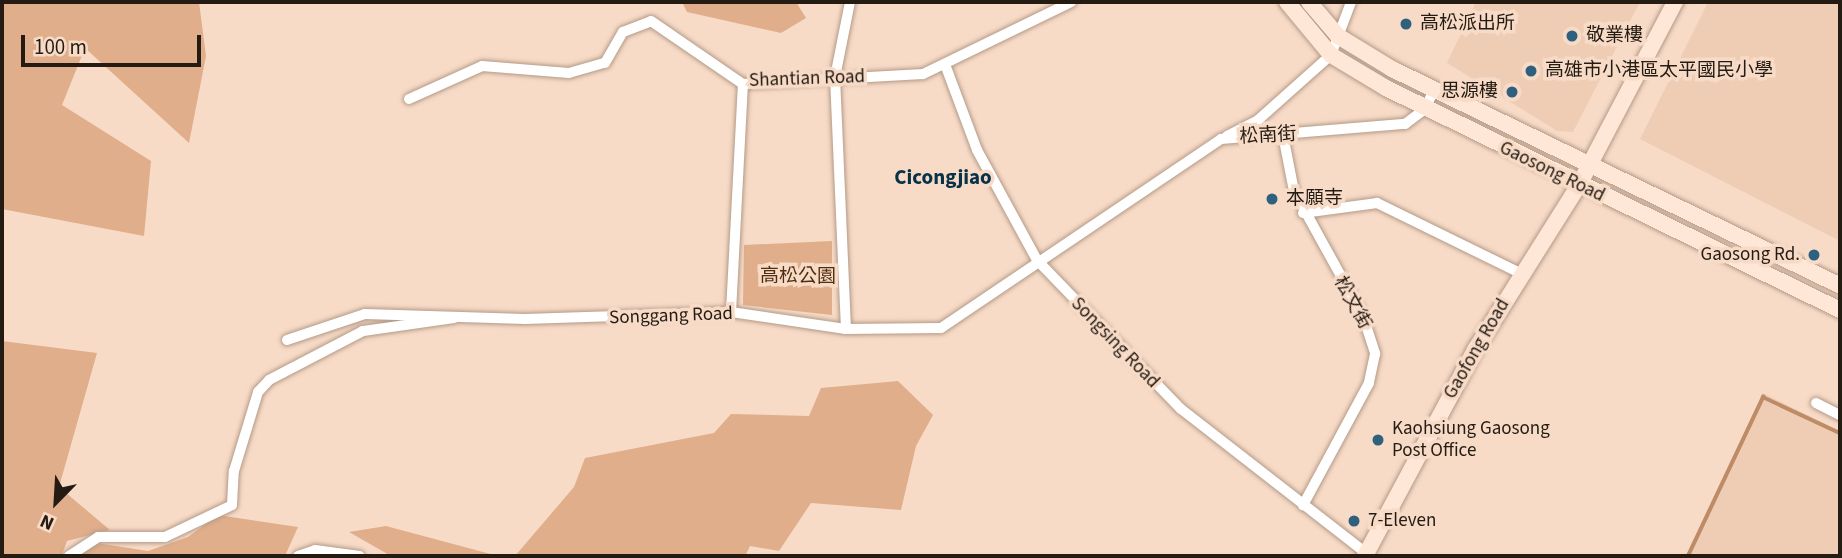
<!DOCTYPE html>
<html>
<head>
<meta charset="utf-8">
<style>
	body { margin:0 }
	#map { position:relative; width:1842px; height:558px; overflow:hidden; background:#f7dbc7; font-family:"Source Sans 3","Noto Sans TC",sans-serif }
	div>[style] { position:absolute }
	.built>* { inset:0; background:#efcdb5 }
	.green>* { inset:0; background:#e0ae8a }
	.stream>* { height:3.5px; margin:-1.75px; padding:0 1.75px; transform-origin:1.75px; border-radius:1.75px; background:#bd8b66 }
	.roads { filter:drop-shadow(0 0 2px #b49a87) drop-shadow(0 0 2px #b49a87) }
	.street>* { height:10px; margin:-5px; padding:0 5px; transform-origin:5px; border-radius:5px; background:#fff }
	.secondary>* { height:16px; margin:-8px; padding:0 8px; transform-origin:8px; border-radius:8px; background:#fee7d6 }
	.dots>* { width:19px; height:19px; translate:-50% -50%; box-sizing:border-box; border:4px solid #f7dbc7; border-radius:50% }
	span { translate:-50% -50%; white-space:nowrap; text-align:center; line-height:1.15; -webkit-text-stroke:7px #f7dbc7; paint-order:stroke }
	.poi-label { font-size:19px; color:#241b13 }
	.left { translate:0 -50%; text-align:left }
	.right { translate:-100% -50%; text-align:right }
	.street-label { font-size:19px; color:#241b13 }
	.park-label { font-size:19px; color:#4f2d0f }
	.neighbourhood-label { font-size:21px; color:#083248; font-weight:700 }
	.frame { position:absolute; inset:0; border:4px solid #241b13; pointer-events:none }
	.north { position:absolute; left:21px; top:467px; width:70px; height:70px; -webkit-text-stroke:5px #f7dbc7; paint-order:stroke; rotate:204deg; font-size:19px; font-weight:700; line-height:28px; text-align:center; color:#241b13 }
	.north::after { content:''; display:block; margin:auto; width:24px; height:32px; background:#241b13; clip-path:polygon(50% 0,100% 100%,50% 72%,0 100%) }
	.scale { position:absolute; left:21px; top:35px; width:180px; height:32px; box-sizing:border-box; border:4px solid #241b13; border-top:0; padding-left:9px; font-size:21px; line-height:24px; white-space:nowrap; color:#241b13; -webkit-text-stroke:5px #f7dbc7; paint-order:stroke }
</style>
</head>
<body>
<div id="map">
	<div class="built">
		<i style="clip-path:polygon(1476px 2px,1640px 2px,1573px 132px,1557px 131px,1447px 63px)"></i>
		<i style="clip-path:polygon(1708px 2px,1840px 2px,1840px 241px,1640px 139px)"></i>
		<i style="clip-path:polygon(1763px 393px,1840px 431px,1840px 556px,1686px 556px)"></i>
	</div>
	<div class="green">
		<i style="clip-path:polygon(2px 2px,199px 2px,206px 56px,189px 143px,85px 48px,62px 105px,151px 161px,144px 236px,2px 209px)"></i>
		<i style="clip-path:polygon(682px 2px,796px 2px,806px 18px,781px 33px,687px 12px)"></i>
		<i style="clip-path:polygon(832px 241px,832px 315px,743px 305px,744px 245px)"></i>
		<i style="clip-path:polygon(2px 341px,97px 353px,59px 487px,110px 530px,67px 541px,62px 555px,2px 556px)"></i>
		<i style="clip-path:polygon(898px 381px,933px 415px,916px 446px,901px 510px,811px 503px,779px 551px,750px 546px,745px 556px,515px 556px,574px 487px,585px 458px,714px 433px,731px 414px,809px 416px,821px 388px)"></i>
		<i style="clip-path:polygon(218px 515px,298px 527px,285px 556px,80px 556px,97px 543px,148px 551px,188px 537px)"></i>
		<i style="clip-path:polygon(386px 526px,498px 556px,391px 556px,349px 532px)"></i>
	</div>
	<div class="stream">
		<i style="left:1688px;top:556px;width:176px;rotate:-64.7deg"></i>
		<i style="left:1763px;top:397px;width:85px;rotate:25.1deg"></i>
	</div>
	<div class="roads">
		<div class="street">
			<i style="left:946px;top:67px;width:89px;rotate:69.5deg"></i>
			<i style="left:977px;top:150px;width:125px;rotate:61.4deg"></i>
			<i style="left:1037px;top:260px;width:207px;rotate:46deg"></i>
			<i style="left:1181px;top:409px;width:236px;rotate:37.9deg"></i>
			<i style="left:409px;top:99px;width:80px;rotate:-24.3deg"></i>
			<i style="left:482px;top:66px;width:87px;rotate:4.6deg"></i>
			<i style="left:569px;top:73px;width:37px;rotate:-16deg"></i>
			<i style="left:605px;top:63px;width:36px;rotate:-60deg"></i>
			<i style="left:623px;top:32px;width:30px;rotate:-21deg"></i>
			<i style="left:651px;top:21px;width:112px;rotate:34.4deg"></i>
			<i style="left:743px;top:84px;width:180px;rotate:-3.2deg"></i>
			<i style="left:923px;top:74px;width:165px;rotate:-25.9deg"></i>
			<i style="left:1283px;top:135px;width:57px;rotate:78.9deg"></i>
			<i style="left:1294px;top:191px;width:143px;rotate:61.1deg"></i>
			<i style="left:1363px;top:316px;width:40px;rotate:72deg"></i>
			<i style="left:1375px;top:354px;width:30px;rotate:102deg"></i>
			<i style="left:1369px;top:383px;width:139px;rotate:118.4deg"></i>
			<i style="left:1227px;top:136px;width:35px;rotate:-27deg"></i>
			<i style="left:1258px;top:120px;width:98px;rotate:-41.7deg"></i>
			<i style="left:1331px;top:55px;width:57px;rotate:-69.3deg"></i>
			<i style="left:1303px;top:213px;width:75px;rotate:-7.7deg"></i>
			<i style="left:1377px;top:203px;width:161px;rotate:26.1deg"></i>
			<i style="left:731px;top:312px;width:228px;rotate:-87deg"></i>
			<i style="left:846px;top:329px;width:252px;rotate:-92.5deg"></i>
			<i style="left:835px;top:77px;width:76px;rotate:-78.7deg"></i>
			<i style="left:287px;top:340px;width:82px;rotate:-18.4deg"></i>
			<i style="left:365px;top:314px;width:160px;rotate:1.8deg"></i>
			<i style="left:525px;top:319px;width:206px;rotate:-1.9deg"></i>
			<i style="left:731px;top:312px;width:116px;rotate:8.4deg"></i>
			<i style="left:846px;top:329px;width:95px;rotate:-0.6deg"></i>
			<i style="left:941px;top:328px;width:338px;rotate:-34deg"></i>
			<i style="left:1221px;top:139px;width:185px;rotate:-4.7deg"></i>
			<i style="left:1405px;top:124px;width:25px;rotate:-37deg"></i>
			<i style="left:1425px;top:109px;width:21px;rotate:-65deg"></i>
			<i style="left:1816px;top:403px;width:27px;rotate:27deg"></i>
			<i style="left:69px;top:556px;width:35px;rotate:-33deg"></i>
			<i style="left:98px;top:537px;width:67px"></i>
			<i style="left:165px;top:537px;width:74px;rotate:-25.5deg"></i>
			<i style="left:232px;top:505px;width:34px;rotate:-87deg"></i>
			<i style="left:234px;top:471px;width:83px;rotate:-73.1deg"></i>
			<i style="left:258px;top:392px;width:16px;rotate:-47deg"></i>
			<i style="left:269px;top:380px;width:106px;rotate:-27.5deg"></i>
			<i style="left:363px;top:331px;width:92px;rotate:-8.1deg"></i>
			<i style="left:298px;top:556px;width:18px;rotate:-19deg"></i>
			<i style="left:315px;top:550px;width:45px;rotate:7.6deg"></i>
		</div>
		<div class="secondary">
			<i style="left:1287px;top:2px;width:69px;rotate:50.3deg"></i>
			<i style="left:1331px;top:55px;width:64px;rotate:31deg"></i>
			<i style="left:1386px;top:88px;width:505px;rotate:26.06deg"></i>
			<i style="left:1309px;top:2px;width:45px;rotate:49.5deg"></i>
			<i style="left:1338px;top:36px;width:63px;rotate:31.4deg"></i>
			<i style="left:1392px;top:69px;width:498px;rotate:25.8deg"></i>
			<i style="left:1365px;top:556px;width:234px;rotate:-61.9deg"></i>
			<i style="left:1475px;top:350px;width:195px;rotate:-57.8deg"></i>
			<i style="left:1579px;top:185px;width:207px;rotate:-62.3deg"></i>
		</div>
	</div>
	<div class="dots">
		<i style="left:1406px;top:24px;background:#2f607e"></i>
		<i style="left:1572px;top:36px;background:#2f607e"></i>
		<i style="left:1531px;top:71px;background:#2f607e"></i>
		<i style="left:1512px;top:92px;background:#2f607e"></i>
		<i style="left:1272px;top:199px;background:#2f607e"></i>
		<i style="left:1814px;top:255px;background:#2f607e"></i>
		<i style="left:1378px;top:440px;background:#2f607e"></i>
		<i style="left:1354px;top:521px;background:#2f607e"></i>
	</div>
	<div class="poi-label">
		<span class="left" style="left:1420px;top:24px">高松派出所</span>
		<span class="left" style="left:1586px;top:36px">敬業樓</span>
		<span class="left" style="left:1545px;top:71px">高雄市小港區太平國民小學</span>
		<span class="right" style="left:1498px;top:92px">思源樓</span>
		<span class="left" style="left:1286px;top:199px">本願寺</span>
		<span class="right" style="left:1800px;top:255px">Gaosong Rd.</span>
		<span class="left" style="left:1392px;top:440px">Kaohsiung Gaosong<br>Post Office</span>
		<span class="left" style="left:1368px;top:521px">7-Eleven</span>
	</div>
	<div class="street-label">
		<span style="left:807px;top:79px;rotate:-2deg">Shantian Road</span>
		<span style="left:1268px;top:136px;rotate:-3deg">松南街</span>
		<span style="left:1552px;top:172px;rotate:26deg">Gaosong Road</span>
		<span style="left:1352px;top:303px;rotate:61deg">松文街</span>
		<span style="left:671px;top:316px;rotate:-2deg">Songgang Road</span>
		<span style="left:1115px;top:343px;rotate:46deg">Songsing Road</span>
		<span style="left:1477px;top:349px;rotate:-60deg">Gaofong Road</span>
	</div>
	<div class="park-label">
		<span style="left:798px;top:277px">高松公園</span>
	</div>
	<div class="neighbourhood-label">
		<span style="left:943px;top:177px">Cicongjiao</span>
	</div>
	<div class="frame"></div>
	<div class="north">N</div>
	<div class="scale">100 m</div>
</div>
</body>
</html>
